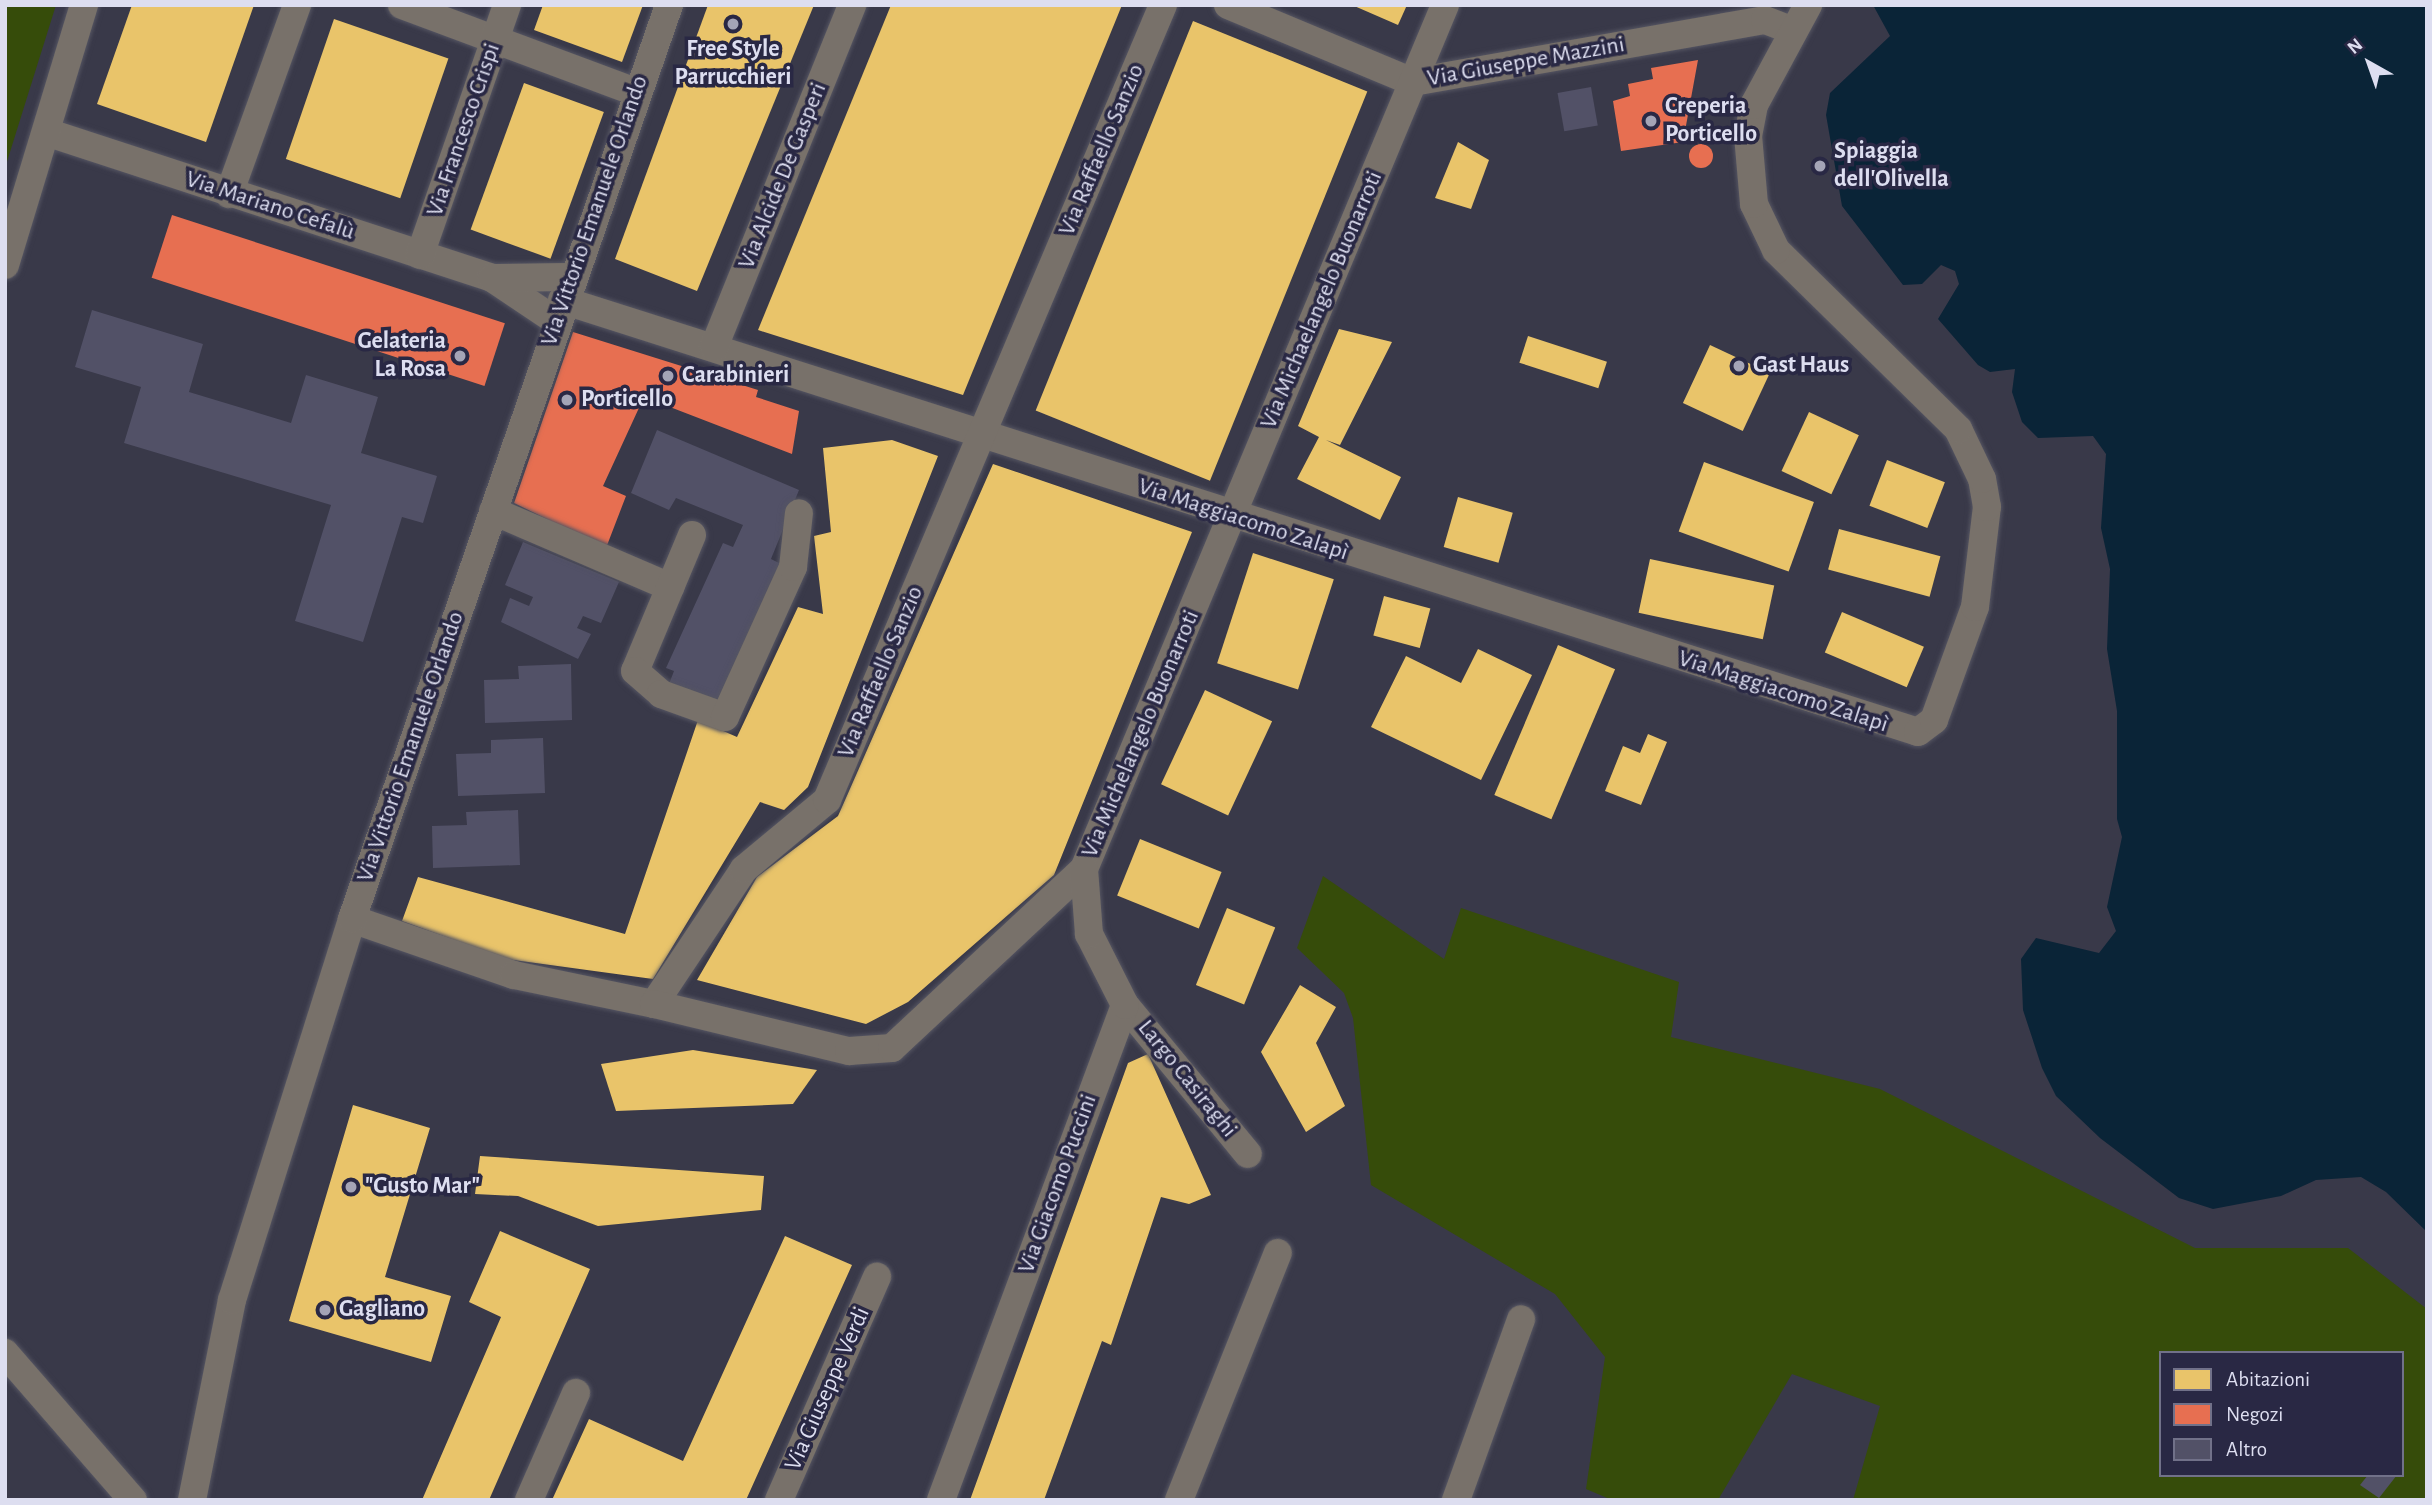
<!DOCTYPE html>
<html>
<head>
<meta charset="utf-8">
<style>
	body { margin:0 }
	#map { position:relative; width:2432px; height:1505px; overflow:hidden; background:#393949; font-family:"Alegreya Sans",sans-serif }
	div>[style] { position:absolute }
	.green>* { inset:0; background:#364c0a }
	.water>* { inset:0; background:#0a2437 }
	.homes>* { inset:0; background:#e9c46a; transform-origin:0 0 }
	.shops>* { inset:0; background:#e76f51; transform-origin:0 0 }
	.round { border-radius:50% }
	.building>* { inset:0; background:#525167; transform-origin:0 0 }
	.roads { filter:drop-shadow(0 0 2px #555562) drop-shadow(0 0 2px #555562) }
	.minor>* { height:28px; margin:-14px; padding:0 14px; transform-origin:14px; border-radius:14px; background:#78716a }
	.dots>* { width:19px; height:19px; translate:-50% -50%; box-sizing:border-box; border:4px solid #292844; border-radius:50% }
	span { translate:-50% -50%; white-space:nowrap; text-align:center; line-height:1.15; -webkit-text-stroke:7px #292844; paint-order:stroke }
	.poi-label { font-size:24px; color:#dddef0; font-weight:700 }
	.left { translate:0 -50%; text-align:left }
	.right { translate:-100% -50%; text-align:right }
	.street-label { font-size:24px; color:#dddef0 }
	.frame { position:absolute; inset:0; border:7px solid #dddef0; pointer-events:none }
	.legend { position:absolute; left:2159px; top:1351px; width:245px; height:126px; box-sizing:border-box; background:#292844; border:2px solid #717189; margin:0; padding:9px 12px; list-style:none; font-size:21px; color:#dddef0 }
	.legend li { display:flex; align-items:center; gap:14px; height:35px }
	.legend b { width:35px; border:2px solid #717189 }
	.north { position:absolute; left:2334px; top:28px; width:70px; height:70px; -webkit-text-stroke:5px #292844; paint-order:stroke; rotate:320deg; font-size:19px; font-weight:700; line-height:28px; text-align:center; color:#dddef0 }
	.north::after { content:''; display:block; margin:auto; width:24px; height:32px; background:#dddef0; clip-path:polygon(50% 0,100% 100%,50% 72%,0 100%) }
</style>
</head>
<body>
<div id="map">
	<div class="green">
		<i style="clip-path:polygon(5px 5px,56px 5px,5px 168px)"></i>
		<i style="clip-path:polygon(evenodd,1323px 876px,1444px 959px,1461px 908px,1679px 982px,1671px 1037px,1880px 1089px,2195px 1248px,2348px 1248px,2427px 1309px,2427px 1500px,1853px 1500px,1880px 1406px,1792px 1374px,1718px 1500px,1612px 1500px,1586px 1489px,1605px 1357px,1555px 1294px,1371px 1185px,1353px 1018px,1344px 993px,1297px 948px,1323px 876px,2161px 1353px,2402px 1353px,2402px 1475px,2161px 1475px,2161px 1353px)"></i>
	</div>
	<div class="water">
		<i style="clip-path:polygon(1873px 5px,2427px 5px,2427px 1232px,2386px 1192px,2361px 1177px,2316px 1180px,2281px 1196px,2213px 1209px,2179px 1198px,2100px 1138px,2056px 1096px,2042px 1068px,2023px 1010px,2021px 959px,2036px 938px,2099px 953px,2116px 931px,2107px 907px,2122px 837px,2117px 819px,2117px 711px,2107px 649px,2110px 569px,2101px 528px,2106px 454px,2093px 436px,2038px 438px,2022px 422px,2012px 392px,2015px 369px,1990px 372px,1978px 365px,1938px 319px,1959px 284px,1955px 271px,1941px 265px,1922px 284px,1903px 285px,1842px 206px,1826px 115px,1830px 93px,1890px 36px)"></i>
	</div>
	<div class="homes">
		<i style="clip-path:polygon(132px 5px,254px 5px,206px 142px,97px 104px)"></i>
		<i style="clip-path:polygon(543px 5px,643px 5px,622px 62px,534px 30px)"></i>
		<i style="clip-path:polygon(708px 5px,814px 5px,697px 291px,615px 259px)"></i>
		<i style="clip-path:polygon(891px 5px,1122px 5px,963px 395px,758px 330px)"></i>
		<i style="clip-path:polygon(1352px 5px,1407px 5px,1398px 25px)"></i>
		<i style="left:334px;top:19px;width:121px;height:148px;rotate:19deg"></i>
		<i style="left:1193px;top:21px;width:188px;height:420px;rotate:22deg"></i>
		<i style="left:524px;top:83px;width:85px;height:156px;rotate:20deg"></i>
		<i style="clip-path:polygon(1458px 142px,1489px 160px,1471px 209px,1435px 198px)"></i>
		<i style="clip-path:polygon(1339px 329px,1392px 342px,1340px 445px,1326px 440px,1401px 477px,1380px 520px,1297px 479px,1319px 437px,1298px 426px)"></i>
		<i style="left:1528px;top:336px;width:83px;height:28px;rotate:18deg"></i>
		<i style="left:1710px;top:345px;width:66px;height:64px;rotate:25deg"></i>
		<i style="left:1809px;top:412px;width:55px;height:65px;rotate:25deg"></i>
		<i style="clip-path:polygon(892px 440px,938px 456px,808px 787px,784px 810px,760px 802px,653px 979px,506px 959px,402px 921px,418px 877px,625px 934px,698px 720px,737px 737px,798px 607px,823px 614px,814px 536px,831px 532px,823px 448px)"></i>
		<i style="left:1887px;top:460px;width:62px;height:49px;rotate:21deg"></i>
		<i style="left:1704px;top:462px;width:117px;height:74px;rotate:20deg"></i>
		<i style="clip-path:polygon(993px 464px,1192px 532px,1054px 875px,908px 1002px,866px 1024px,697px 980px,757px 877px,838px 816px)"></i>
		<i style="left:1458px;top:497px;width:57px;height:52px;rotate:16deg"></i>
		<i style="left:1839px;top:529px;width:105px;height:42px;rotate:15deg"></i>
		<i style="left:1253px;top:553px;width:85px;height:116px;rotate:18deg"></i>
		<i style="left:1650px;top:559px;width:127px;height:55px;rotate:12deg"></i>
		<i style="left:1384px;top:596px;width:48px;height:41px;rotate:15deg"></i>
		<i style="left:1842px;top:612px;width:89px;height:44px;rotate:23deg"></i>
		<i style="left:1558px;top:645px;width:62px;height:163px;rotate:23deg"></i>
		<i style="clip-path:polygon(1478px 649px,1532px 675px,1481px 780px,1371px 727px,1406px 656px,1461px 683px)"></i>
		<i style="left:1205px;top:690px;width:74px;height:104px;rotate:25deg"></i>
		<i style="clip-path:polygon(1648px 734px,1667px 742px,1641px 805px,1605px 791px,1623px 746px,1640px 753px)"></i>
		<i style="left:1140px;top:839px;width:88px;height:61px;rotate:22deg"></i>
		<i style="left:1227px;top:908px;width:52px;height:83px;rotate:22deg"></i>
		<i style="clip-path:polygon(1300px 985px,1336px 1007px,1316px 1043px,1345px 1106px,1306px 1132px,1261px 1052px)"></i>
		<i style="clip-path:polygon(693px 1050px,817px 1070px,793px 1104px,616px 1111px,601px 1064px)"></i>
		<i style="clip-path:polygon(1148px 1054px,1211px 1195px,1189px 1204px,1161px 1197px,1111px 1345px,1102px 1341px,1044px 1500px,970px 1500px,1128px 1063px)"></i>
		<i style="clip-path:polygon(353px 1105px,430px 1128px,385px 1277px,451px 1296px,431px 1362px,289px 1321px)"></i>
		<i style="clip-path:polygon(480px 1156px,764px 1176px,761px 1210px,598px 1226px,518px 1196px,475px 1194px)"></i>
		<i style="clip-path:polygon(500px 1231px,590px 1269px,489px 1500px,422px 1500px,501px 1317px,469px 1302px)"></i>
		<i style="clip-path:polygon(785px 1236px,852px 1265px,746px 1500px,552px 1500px,589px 1419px,683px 1461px)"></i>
	</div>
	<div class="shops">
		<i style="clip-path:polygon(1698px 60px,1683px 142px,1621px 151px,1613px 101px,1630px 96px,1628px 84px,1653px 79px,1651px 68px)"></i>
		<i class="round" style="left:1689px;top:144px;width:24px;height:24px"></i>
		<i style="left:172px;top:215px;width:350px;height:66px;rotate:18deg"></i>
		<i style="clip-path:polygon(573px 332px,758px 390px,756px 397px,799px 411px,792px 454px,644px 397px,603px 486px,626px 496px,606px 548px,514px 503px)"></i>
	</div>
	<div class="building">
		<i style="left:1591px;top:87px;width:39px;height:34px;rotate:80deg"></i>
		<i style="clip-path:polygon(92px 310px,203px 344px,189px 392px,291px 423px,306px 375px,378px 397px,361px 453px,437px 476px,423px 523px,402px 517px,363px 642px,295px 621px,331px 505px,124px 443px,141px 387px,75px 367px)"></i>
		<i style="clip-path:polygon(657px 430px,799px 490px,771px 559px,781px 564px,719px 706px,669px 684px,674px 671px,666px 668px,723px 543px,733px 547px,743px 525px,676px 498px,669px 510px,631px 493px)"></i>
		<i style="clip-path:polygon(523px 542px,619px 582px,601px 623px,583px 616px,577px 628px,591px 634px,578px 659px,501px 622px,510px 598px,529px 606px,533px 597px,505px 585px)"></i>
		<i style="clip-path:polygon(571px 664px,572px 720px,485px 723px,484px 680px,519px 679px,518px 666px)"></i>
		<i style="clip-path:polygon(543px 738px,545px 793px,458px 796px,456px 754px,491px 753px,491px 740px)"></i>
		<i style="clip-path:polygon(518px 810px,520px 865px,433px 868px,432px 826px,467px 825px,466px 812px)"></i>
		<i style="clip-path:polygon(2368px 1475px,2397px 1475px,2379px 1498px,2360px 1485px)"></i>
	</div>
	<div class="roads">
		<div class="minor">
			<i style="left:402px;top:5px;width:250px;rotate:20.4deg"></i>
			<i style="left:1228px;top:5px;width:200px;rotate:22.6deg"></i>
			<i style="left:1413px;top:82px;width:357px;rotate:-10deg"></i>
			<i style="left:1765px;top:20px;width:30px;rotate:21deg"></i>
			<i style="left:49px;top:133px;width:466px;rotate:18.1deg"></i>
			<i style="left:492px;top:278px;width:77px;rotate:33.9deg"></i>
			<i style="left:229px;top:194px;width:201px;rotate:-70.2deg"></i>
			<i style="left:420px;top:255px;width:265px;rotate:-70.8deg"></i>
			<i style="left:5px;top:265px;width:272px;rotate:-73.1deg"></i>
			<i style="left:492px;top:278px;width:79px;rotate:-0.7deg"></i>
			<i style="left:562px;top:300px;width:1423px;rotate:17.67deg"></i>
			<i style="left:1918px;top:732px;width:20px;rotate:-37deg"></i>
			<i style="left:1934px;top:720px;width:120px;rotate:-70.1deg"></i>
			<i style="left:1975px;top:607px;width:101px;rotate:-83.2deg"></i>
			<i style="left:1987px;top:507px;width:28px;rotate:-100deg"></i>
			<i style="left:1982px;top:479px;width:55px;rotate:-115.6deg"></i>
			<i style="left:1958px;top:429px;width:255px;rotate:-135.5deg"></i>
			<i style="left:1776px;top:250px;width:51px;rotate:-115.6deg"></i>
			<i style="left:1754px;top:204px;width:68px;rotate:-95deg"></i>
			<i style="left:1748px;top:136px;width:32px;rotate:-79deg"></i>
			<i style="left:1754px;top:105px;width:114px;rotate:-61.6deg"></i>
			<i style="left:714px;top:347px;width:369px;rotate:-68deg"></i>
			<i style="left:493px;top:511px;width:193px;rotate:23.2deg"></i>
			<i style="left:692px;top:535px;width:147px;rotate:112.7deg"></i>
			<i style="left:635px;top:671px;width:35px;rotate:41deg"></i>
			<i style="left:661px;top:694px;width:68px;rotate:19.8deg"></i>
			<i style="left:725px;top:717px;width:165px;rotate:-65.6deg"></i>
			<i style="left:793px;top:567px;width:54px;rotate:-83.7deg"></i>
			<i style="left:352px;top:919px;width:171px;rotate:19.1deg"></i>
			<i style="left:514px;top:975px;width:143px;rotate:11.7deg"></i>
			<i style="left:654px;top:1004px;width:162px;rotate:-56.3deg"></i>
			<i style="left:744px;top:869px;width:108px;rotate:-39.7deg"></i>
			<i style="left:827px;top:800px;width:863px;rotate:-67.09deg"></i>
			<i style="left:654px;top:1004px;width:201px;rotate:13.6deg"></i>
			<i style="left:849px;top:1051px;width:43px;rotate:-4deg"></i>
			<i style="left:892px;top:1048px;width:262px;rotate:-43deg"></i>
			<i style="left:1084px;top:869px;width:936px;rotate:-67.32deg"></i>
			<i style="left:1125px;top:1005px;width:193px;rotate:50.5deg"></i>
			<i style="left:5px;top:1353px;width:195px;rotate:49deg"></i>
			<i style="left:192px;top:1500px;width:204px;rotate:-78.7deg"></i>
			<i style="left:232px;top:1300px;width:399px;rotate:-72.5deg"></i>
			<i style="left:352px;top:919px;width:967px;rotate:-70.87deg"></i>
			<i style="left:529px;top:1500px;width:117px;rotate:-66.3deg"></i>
			<i style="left:779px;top:1500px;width:244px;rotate:-66.3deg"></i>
			<i style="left:941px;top:1500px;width:528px;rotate:-69.61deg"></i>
			<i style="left:1125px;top:1005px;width:80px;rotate:-116.9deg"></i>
			<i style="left:1089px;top:934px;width:65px;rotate:-94.4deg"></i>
			<i style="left:1179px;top:1500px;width:266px;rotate:-68.2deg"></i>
			<i style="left:1456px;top:1500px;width:192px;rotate:-70.2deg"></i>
		</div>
	</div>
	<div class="dots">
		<i style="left:733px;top:24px;background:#a4a4b6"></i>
		<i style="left:1651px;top:121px;background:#a4a4b6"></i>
		<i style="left:1820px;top:166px;background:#a4a4b6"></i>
		<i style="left:460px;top:356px;background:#a4a4b6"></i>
		<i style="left:1739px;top:366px;background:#a4a4b6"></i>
		<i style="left:668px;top:376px;background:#a4a4b6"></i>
		<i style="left:567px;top:400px;background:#a4a4b6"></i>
		<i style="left:351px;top:1187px;background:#a4a4b6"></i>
		<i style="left:325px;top:1310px;background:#a4a4b6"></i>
	</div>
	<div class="poi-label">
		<span style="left:733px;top:64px">Free Style<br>Parrucchieri</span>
		<span class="left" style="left:1665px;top:121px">Creperia<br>Porticello</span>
		<span class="left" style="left:1834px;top:166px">Spiaggia<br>dell'Olivella</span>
		<span class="right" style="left:446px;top:356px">Gelateria<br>La Rosa</span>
		<span class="left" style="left:1753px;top:366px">Gast Haus</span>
		<span class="left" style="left:682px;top:376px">Carabinieri</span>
		<span class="left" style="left:581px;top:400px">Porticello</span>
		<span class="left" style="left:365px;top:1187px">"Gusto Mar"</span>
		<span class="left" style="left:339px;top:1310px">Gagliano</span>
	</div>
	<div class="street-label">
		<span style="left:1526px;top:62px;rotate:-10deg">Via Giuseppe Mazzini</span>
		<span style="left:464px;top:130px;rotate:-71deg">Via Francesco Crispi</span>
		<span style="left:1102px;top:150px;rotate:-67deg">Via Raffaello Sanzio</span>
		<span style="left:783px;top:176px;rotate:-68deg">Via Alcide De Gasperi</span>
		<span style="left:270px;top:206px;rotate:18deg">Via Mariano Cefalù</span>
		<span style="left:595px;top:211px;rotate:-71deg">Via Vittorio Emanuele Orlando</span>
		<span style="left:1322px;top:300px;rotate:-67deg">Via Michaelangelo Buonarroti</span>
		<span style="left:1243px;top:520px;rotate:18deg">Via Maggiacomo Zalapì</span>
		<span style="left:881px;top:672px;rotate:-67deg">Via Raffaello Sanzio</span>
		<span style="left:1783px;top:692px;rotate:18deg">Via Maggiacomo Zalapì</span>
		<span style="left:1141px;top:734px;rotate:-67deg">Via Michelangelo Buonarroti</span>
		<span style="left:411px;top:747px;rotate:-71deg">Via Vittorio Emanuele Orlando</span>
		<span style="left:1187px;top:1079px;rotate:51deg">Largo Casiraghi</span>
		<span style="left:1058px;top:1184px;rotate:-70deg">Via Giacomo Puccini</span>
		<span style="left:828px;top:1389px;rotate:-66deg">Via Giuseppe Verdi</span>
	</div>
	<div class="frame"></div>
	<ul class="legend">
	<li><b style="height:19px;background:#e9c46a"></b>Abitazioni</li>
	<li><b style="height:19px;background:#e76f51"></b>Negozi</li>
	<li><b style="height:19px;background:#525167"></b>Altro</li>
	</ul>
	<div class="north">N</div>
</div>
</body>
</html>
